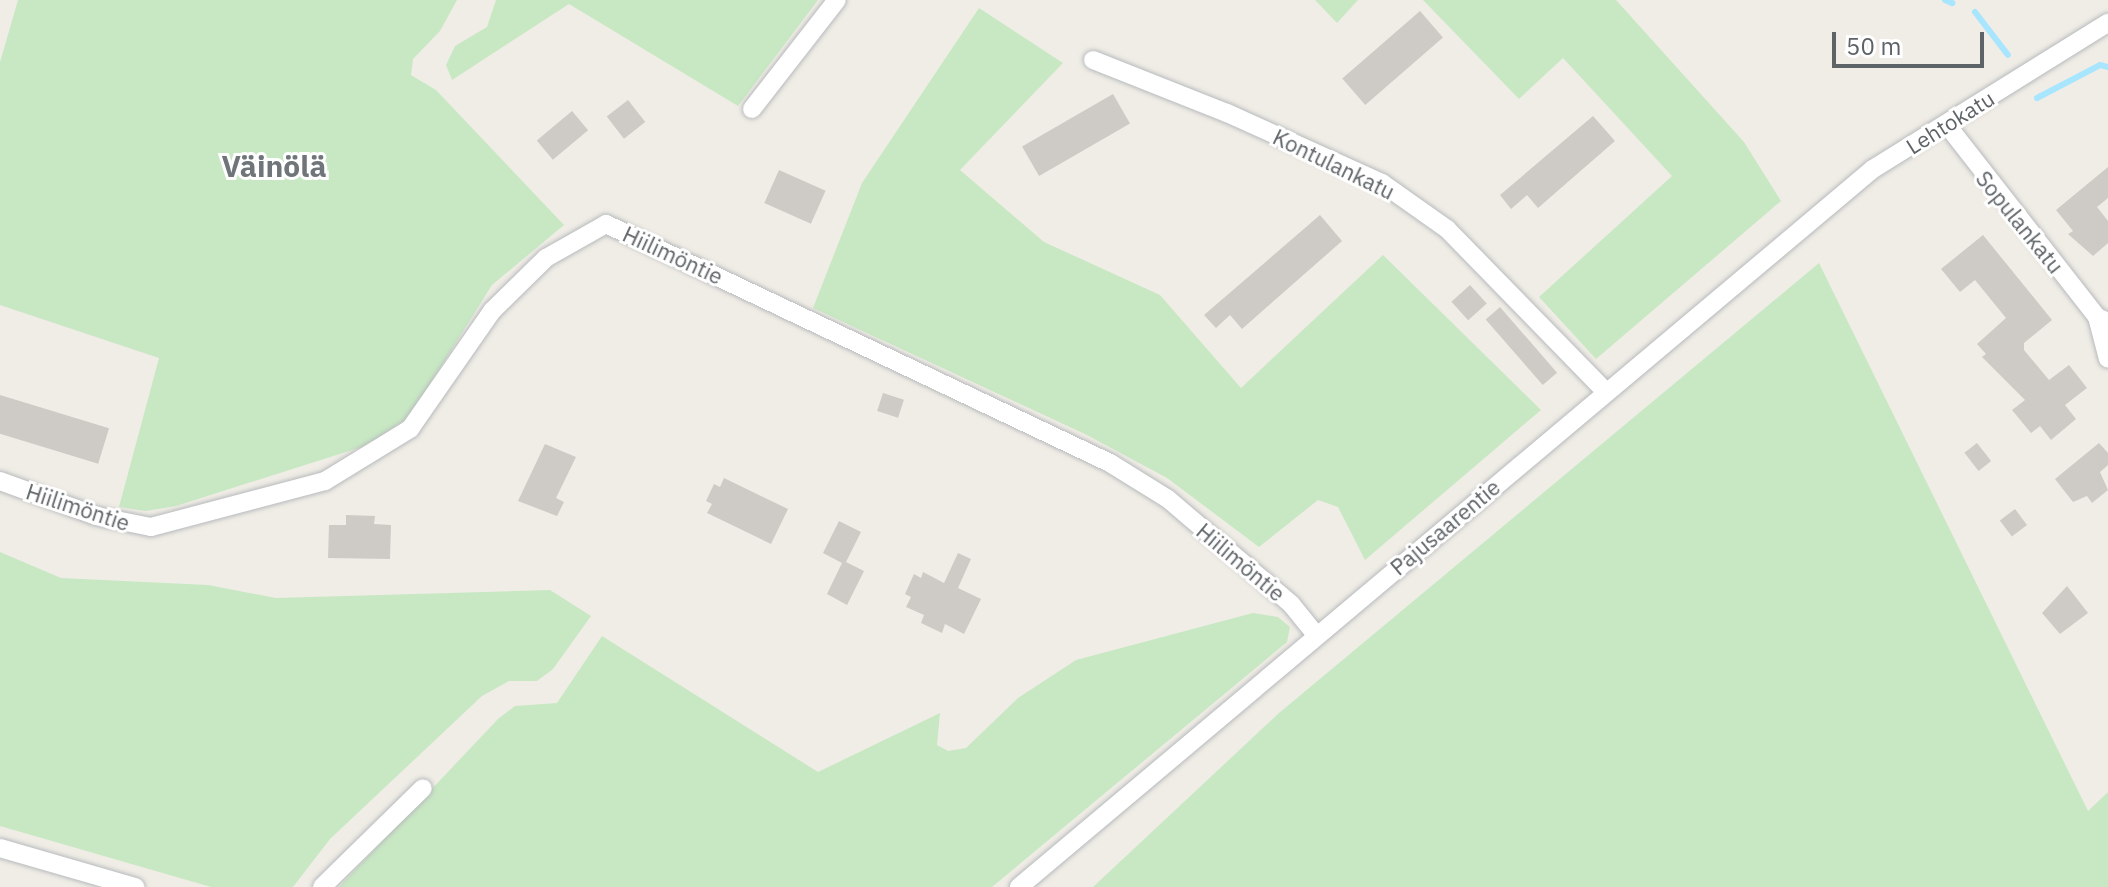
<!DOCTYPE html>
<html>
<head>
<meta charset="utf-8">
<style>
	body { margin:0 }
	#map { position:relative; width:2108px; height:887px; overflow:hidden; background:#f0ede6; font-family:"IBM Plex Sans",sans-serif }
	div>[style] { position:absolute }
	.green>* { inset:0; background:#c8e8c3 }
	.stream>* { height:6px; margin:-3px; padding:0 3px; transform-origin:3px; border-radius:3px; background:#a8e5ff }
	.building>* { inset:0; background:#cecac5; transform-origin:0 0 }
	.roads { filter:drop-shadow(0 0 2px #b7babd) drop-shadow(0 0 2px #b7babd) }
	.street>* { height:18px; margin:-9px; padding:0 9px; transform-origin:9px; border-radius:9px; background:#fff }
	span { translate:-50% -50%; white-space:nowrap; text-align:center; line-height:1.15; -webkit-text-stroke:6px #fff; paint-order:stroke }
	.street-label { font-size:22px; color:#5e6367 }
	.district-label { font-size:30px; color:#6f7579; font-weight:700 }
	.scale { position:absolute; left:1832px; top:32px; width:152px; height:36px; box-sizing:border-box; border:4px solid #5e6367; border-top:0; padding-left:10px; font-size:24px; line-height:28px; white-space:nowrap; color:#5e6367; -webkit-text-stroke:6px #fff; paint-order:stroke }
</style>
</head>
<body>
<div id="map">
	<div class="green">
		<i style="clip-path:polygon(18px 0,457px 0,440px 31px,413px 59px,411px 75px,436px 90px,564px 225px,492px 285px,410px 416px,368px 445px,176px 506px,146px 511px,119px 507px,159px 358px,0 305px,0 62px)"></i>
		<i style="clip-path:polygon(496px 0,818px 0,738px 106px,569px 4px,452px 80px,446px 65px,455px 46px,487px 27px)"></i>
		<i style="clip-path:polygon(1315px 0,1358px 0,1337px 23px)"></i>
		<i style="clip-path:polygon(1423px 0,1616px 0,1744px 142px,1781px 201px,1596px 359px,1539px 297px,1672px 176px,1563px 58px,1519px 99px)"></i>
		<i style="clip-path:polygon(979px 8px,1063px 63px,960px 170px,1044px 242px,1160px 295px,1241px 388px,1383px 255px,1541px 410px,1365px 560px,1338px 507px,1318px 500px,1259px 547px,1167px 478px,1087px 435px,813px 308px,862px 183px)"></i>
		<i style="clip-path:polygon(1819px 263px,2088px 811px,2108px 792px,2108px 887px,1093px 887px,1279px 713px)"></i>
		<i style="clip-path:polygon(0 552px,61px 578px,208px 585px,276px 598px,550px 590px,591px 616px,553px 669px,537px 681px,509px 681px,482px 696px,330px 839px,293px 887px,211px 887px,0 826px)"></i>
		<i style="clip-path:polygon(1253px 613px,1278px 617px,1290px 627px,1287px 642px,992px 887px,339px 887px,498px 719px,515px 706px,557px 703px,602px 636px,818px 772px,940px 713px,937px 745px,948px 751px,966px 748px,1018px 698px,1076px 660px)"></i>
	</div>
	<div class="stream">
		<i style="left:1945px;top:0;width:8px;rotate:23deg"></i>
		<i style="left:1975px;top:12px;width:54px;rotate:52.5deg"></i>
		<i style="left:2037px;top:98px;width:71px;rotate:-27.6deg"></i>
		<i style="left:2100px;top:65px;width:8px;rotate:14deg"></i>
	</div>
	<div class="building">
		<i style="left:1420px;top:11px;width:35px;height:103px;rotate:49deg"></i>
		<i style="left:1113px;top:94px;width:34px;height:105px;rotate:60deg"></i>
		<i style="left:628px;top:100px;width:28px;height:27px;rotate:52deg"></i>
		<i style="left:572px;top:111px;width:25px;height:46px;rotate:50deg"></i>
		<i style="clip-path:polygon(1593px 116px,1615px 141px,1538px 208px,1527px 195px,1511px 209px,1500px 195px)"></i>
		<i style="clip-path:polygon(2108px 167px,2108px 198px,2097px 207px,2108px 221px,2108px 243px,2093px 256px,2068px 234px,2073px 231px,2056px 210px)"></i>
		<i style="left:779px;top:170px;width:51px;height:36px;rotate:24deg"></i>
		<i style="clip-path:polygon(1320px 215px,1342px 241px,1242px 329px,1230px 315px,1216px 328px,1204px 315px)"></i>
		<i style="clip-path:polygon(1983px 235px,2052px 320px,2024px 343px,2024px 350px,2049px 380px,2069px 365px,2087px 388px,2065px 405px,2076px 419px,2051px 440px,2040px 426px,2031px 433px,2012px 410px,2025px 400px,1982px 357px,1986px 354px,1977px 344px,2006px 318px,1975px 280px,1960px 292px,1941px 269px)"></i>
		<i style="left:1470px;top:285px;width:25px;height:25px;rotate:48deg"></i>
		<i style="left:1500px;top:307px;width:87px;height:19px;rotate:49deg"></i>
		<i style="left:883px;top:393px;width:22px;height:19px;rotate:18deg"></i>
		<i style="left:0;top:395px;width:114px;height:37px;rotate:17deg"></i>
		<i style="left:1977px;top:443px;width:23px;height:16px;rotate:52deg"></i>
		<i style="clip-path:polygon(2099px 443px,2108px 453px,2108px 465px,2100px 472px,2108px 490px,2092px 503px,2087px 496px,2073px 502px,2055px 479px)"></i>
		<i style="clip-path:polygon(545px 444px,576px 457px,556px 498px,564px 502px,557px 516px,518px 501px)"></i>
		<i style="clip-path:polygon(724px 478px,788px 509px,771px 544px,707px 513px,712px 504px,706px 501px,714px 484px,720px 487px)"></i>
		<i style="left:2015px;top:509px;width:20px;height:19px;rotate:53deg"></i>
		<i style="clip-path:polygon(346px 515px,375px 516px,374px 524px,391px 525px,390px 559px,328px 558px,329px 525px,346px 525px)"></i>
		<i style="clip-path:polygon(839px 521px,861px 532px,846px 562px,864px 571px,847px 605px,827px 594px,842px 563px,823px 553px)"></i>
		<i style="clip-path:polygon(958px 553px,971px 559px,958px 588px,981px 599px,964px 634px,945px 624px,942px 633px,921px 623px,924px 615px,906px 607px,911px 597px,905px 594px,914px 574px,921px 578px,923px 572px,944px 583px)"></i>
		<i style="clip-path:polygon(2067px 586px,2088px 613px,2060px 634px,2042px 613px)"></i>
	</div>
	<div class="roads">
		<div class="street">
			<i style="left:1093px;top:60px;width:144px;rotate:21.6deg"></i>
			<i style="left:1227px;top:113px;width:170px;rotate:24.3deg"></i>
			<i style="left:1382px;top:183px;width:80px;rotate:35.3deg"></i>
			<i style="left:1447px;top:229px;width:228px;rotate:45.7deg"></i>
			<i style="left:752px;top:109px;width:138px;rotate:-52.1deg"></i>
			<i style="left:1947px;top:125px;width:244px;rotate:52deg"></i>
			<i style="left:2097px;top:317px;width:12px;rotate:24deg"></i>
			<i style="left:2097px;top:317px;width:43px;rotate:75.3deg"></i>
			<i style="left:0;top:481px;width:102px;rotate:20deg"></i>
			<i style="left:96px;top:516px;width:56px;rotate:11.3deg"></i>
			<i style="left:151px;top:527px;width:180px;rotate:-14.8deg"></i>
			<i style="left:325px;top:481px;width:100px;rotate:-31.5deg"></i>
			<i style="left:410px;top:429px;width:144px;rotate:-55.2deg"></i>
			<i style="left:492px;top:311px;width:76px;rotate:-44.5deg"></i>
			<i style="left:546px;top:258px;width:69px;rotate:-29.5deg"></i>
			<i style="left:606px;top:224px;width:558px;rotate:25.37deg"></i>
			<i style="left:1110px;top:463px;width:68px;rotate:31.8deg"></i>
			<i style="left:1168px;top:499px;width:162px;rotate:40.5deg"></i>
			<i style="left:1291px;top:604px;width:41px;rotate:50.9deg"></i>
			<i style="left:0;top:848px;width:141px;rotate:16.1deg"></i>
			<i style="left:322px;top:887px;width:141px;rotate:-44.4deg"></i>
			<i style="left:1019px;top:887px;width:1116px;rotate:-40.06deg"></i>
			<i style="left:1873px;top:169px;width:277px;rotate:-31.9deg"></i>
		</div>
	</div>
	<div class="street-label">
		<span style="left:1950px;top:122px;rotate:-32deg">Lehtokatu</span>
		<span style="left:1334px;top:164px;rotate:26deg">Kontulankatu</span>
		<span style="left:2020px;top:222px;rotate:51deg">Sopulankatu</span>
		<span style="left:673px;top:255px;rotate:25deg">Hiilimöntie</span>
		<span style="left:78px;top:507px;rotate:18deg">Hiilimöntie</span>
		<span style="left:1445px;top:527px;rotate:-40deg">Pajusaarentie</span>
		<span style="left:1241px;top:562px;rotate:40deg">Hiilimöntie</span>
	</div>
	<div class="district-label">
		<span style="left:274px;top:166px">Väinölä</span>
	</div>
	<div class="scale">50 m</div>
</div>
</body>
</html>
